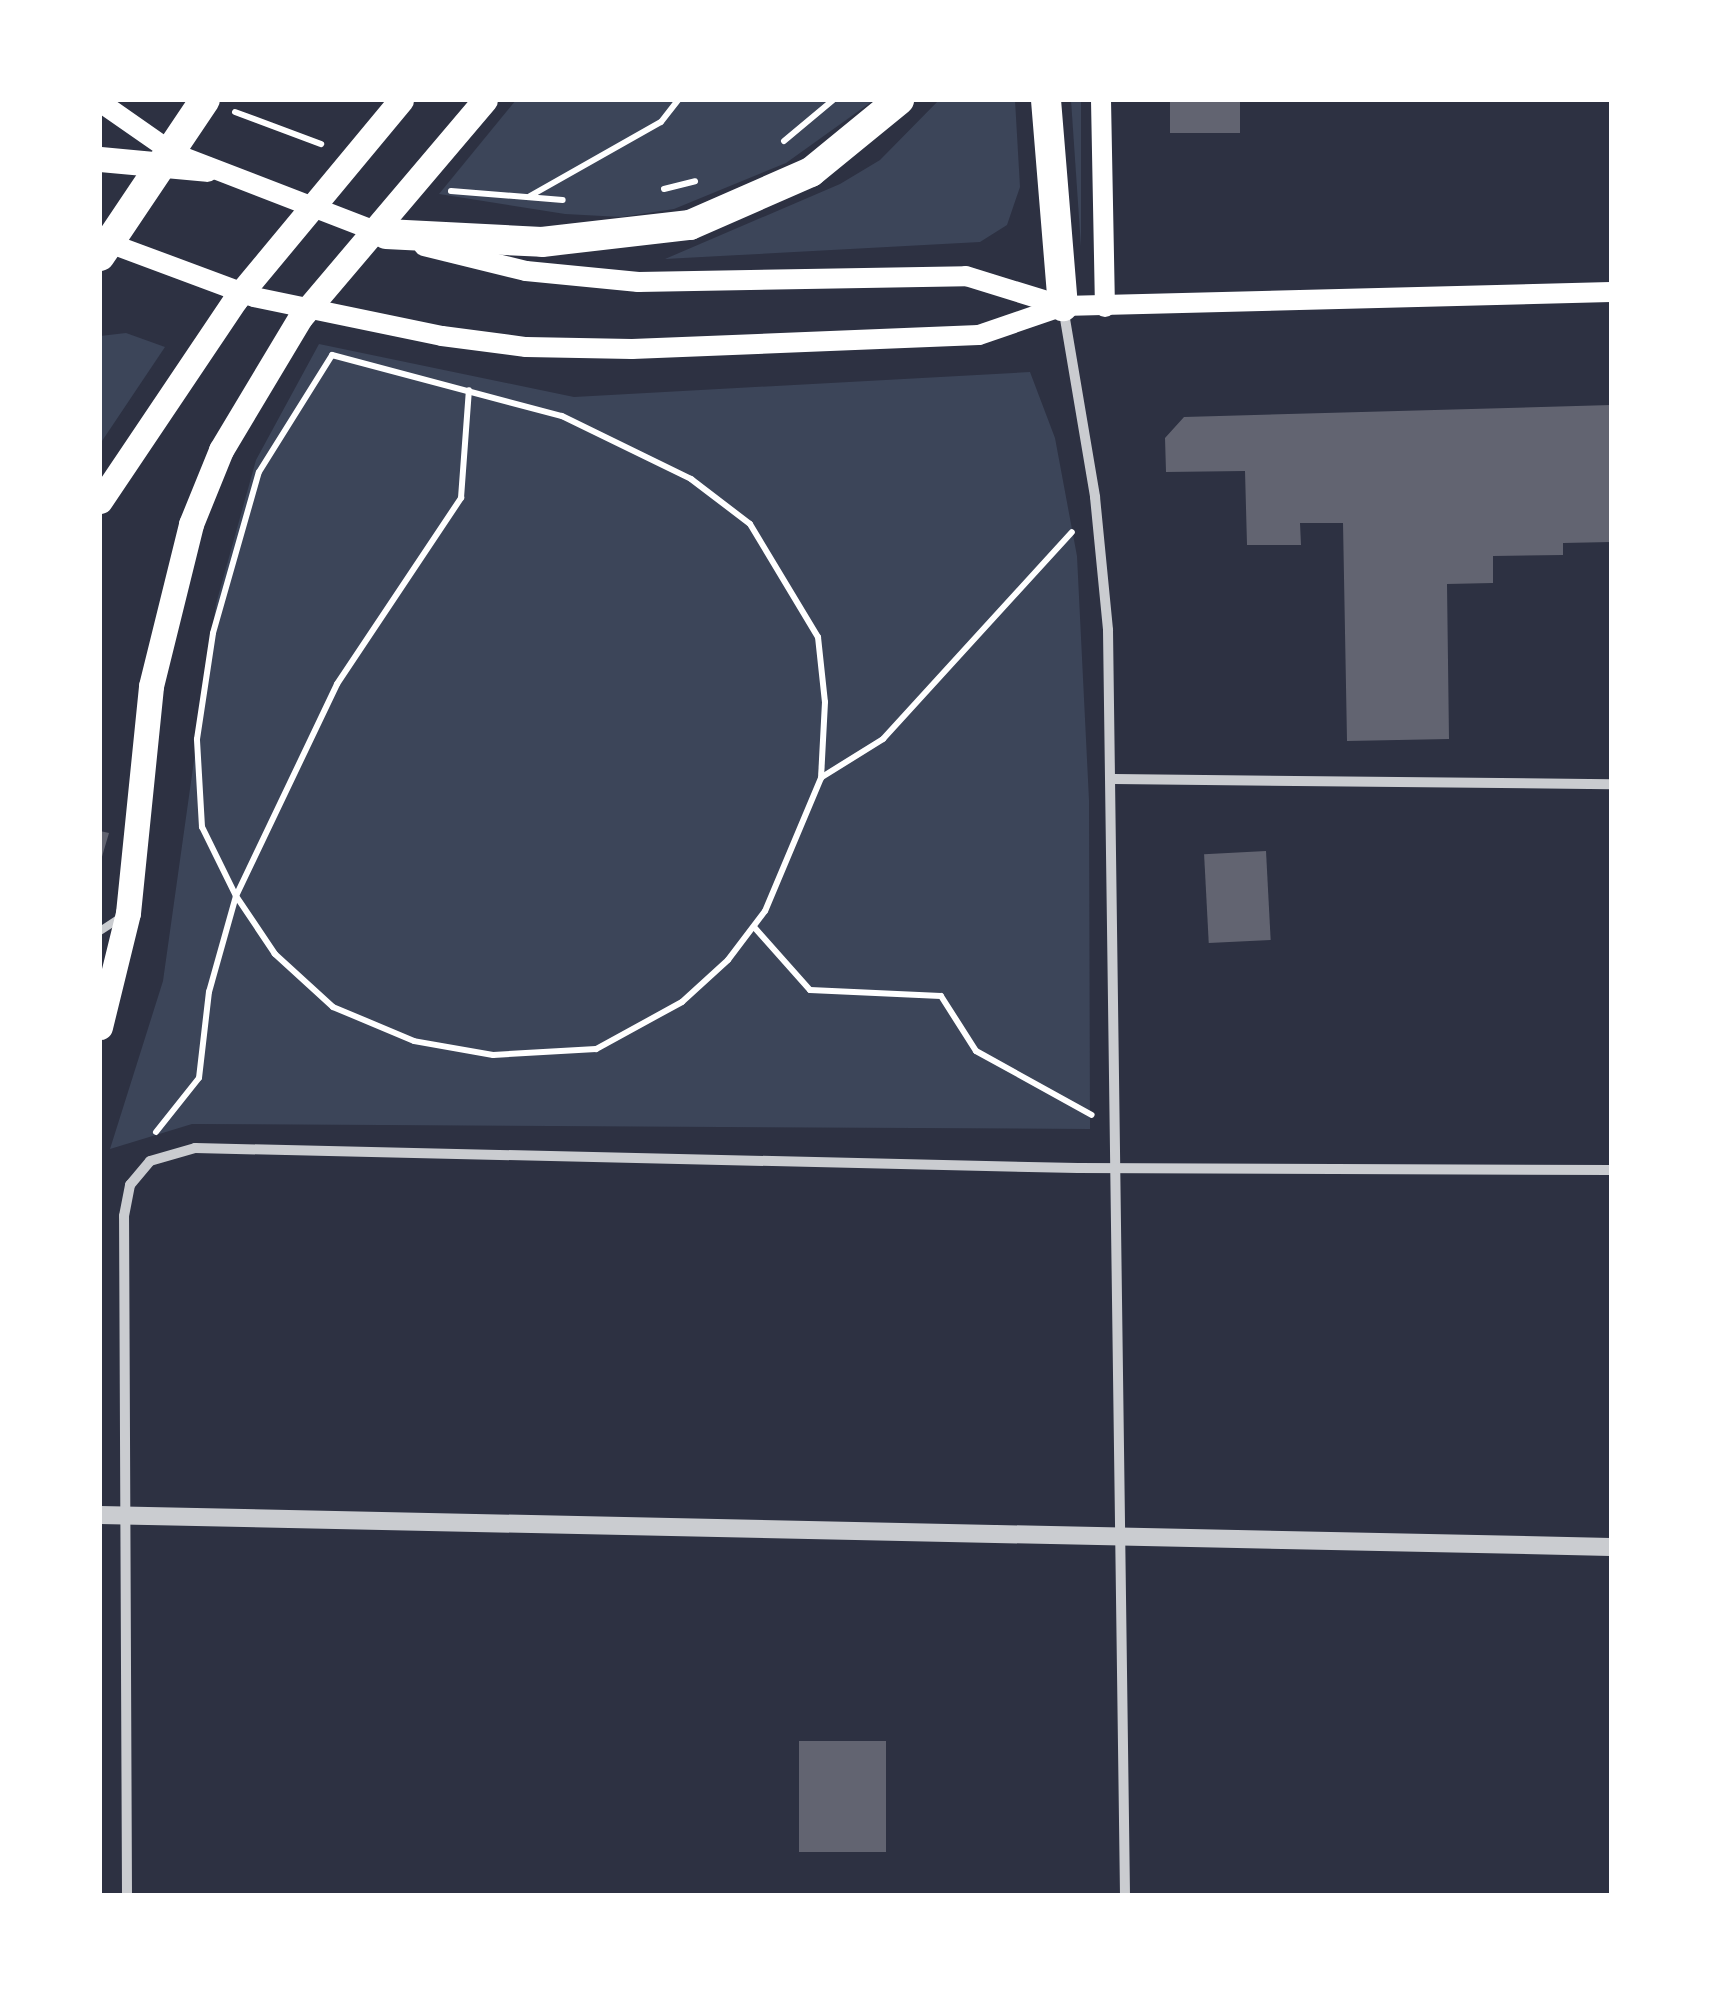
<!DOCTYPE html>
<html>
<head>
<meta charset="utf-8">
<style>
	body { margin:0 }
	#map { position:relative; width:1711px; height:1995px; overflow:hidden; background:#2d3142; font-family:"Open Sans",sans-serif }
	div>[style] { position:absolute }
	.green>* { inset:0; background:#3c4559 }
	.building>* { inset:0; background:#626471; transform-origin:0 0 }
	.path>* { height:6px; margin:-3px; padding:0 3px; transform-origin:3px; border-radius:3px; background:#fff }
	.service>* { height:8px; margin:-4px; padding:0 4px; transform-origin:4px; border-radius:4px; background:#caccd0 }
	.minor>* { height:10px; margin:-5px; padding:0 5px; transform-origin:5px; border-radius:5px; background:#caccd0 }
	.tertiary>* { height:18px; margin:-9px; padding:0 9px; transform-origin:9px; border-radius:9px; background:#caccd0 }
	.secondary>* { height:20px; margin:-10px; padding:0 10px; transform-origin:10px; border-radius:10px; background:#fff }
	.primary>* { height:25px; margin:-12.5px; padding:0 12.5px; transform-origin:12.5px; border-radius:12.5px; background:#fff }
	.motorway>* { height:30px; margin:-15px; padding:0 15px; transform-origin:15px; border-radius:15px; background:#fff }
	span { translate:-50% -50%; white-space:nowrap; text-align:center; line-height:1.15; -webkit-text-stroke:10px #fff; paint-order:stroke }
	.frame { position:absolute; inset:0; border:102px solid #fff; pointer-events:none }
</style>
</head>
<body>
<div id="map">
	<div class="green">
		<i style="clip-path:polygon(516px 100px,874px 100px,786px 163px,674px 209px,621px 217px,565px 214px,439px 194px)"></i>
		<i style="clip-path:polygon(939px 100px,1015px 100px,1020px 187px,1007px 225px,980px 242px,665px 259px,840px 184px,880px 160px)"></i>
		<i style="clip-path:polygon(1071px 100px,1081px 100px,1081px 247px)"></i>
		<i style="clip-path:polygon(126px 333px,165px 347px,100px 444px,100px 336px)"></i>
		<i style="clip-path:polygon(319px 344px,574px 397px,1030px 372px,1055px 438px,1077px 556px,1089px 800px,1090px 1129px,192px 1124px,110px 1149px,163px 981px,216px 604px,256px 460px)"></i>
	</div>
	<div class="building">
		<i style="left:1170px;top:100px;width:70px;height:33px"></i>
		<i style="clip-path:polygon(1611px 405px,1611px 542px,1563px 543px,1563px 555px,1493px 556px,1493px 583px,1447px 584px,1449px 739px,1347px 741px,1343px 523px,1300px 523px,1301px 545px,1247px 545px,1245px 471px,1166px 472px,1165px 438px,1184px 417px)"></i>
		<i style="clip-path:polygon(100px 831px,109px 833px,101px 860px,100px 860px)"></i>
		<i style="left:1266px;top:851px;width:89px;height:62px;rotate:87deg"></i>
		<i style="left:799px;top:1741px;width:87px;height:111px"></i>
	</div>
	<div class="path">
		<i style="left:235px;top:112px;width:92px;rotate:20.4deg"></i>
		<i style="left:784px;top:141px;width:64px;rotate:-39.9deg"></i>
		<i style="left:664px;top:189px;width:32px;rotate:-14deg"></i>
		<i style="left:451px;top:191px;width:112px;rotate:4.6deg"></i>
		<i style="left:530px;top:196px;width:150px;rotate:-29.5deg"></i>
		<i style="left:661px;top:122px;width:28px;rotate:-52deg"></i>
		<i style="left:332px;top:355px;width:238px;rotate:14.9deg"></i>
		<i style="left:562px;top:416px;width:144px;rotate:26deg"></i>
		<i style="left:691px;top:479px;width:74px;rotate:37.3deg"></i>
		<i style="left:750px;top:524px;width:132px;rotate:59deg"></i>
		<i style="left:818px;top:637px;width:65px;rotate:83.9deg"></i>
		<i style="left:825px;top:702px;width:76px;rotate:93deg"></i>
		<i style="left:821px;top:778px;width:144px;rotate:112.8deg"></i>
		<i style="left:765px;top:911px;width:61px;rotate:127.1deg"></i>
		<i style="left:728px;top:960px;width:62px;rotate:137.6deg"></i>
		<i style="left:682px;top:1002px;width:98px;rotate:151.3deg"></i>
		<i style="left:596px;top:1049px;width:103px;rotate:176.7deg"></i>
		<i style="left:493px;top:1055px;width:80px;rotate:-170deg"></i>
		<i style="left:414px;top:1041px;width:88px;rotate:-157.2deg"></i>
		<i style="left:333px;top:1007px;width:79px;rotate:-137.6deg"></i>
		<i style="left:275px;top:954px;width:70px;rotate:-123.9deg"></i>
		<i style="left:236px;top:896px;width:77px;rotate:-116.2deg"></i>
		<i style="left:202px;top:827px;width:88px;rotate:-93.3deg"></i>
		<i style="left:197px;top:739px;width:107px;rotate:-81.4deg"></i>
		<i style="left:213px;top:633px;width:167px;rotate:-74.1deg"></i>
		<i style="left:259px;top:472px;width:138px;rotate:-58deg"></i>
		<i style="left:822px;top:777px;width:72px;rotate:-31.9deg"></i>
		<i style="left:883px;top:739px;width:280px;rotate:-47.6deg"></i>
		<i style="left:754px;top:927px;width:84px;rotate:48.4deg"></i>
		<i style="left:810px;top:990px;width:131px;rotate:2.6deg"></i>
		<i style="left:941px;top:996px;width:65px;rotate:57.5deg"></i>
		<i style="left:976px;top:1051px;width:132px;rotate:28.9deg"></i>
		<i style="left:156px;top:1132px;width:69px;rotate:-51.5deg"></i>
		<i style="left:199px;top:1078px;width:87px;rotate:-83.4deg"></i>
		<i style="left:209px;top:992px;width:100px;rotate:-74.3deg"></i>
		<i style="left:236px;top:896px;width:235px;rotate:-64.5deg"></i>
		<i style="left:337px;top:684px;width:224px;rotate:-56.3deg"></i>
		<i style="left:461px;top:498px;width:108px;rotate:-85.8deg"></i>
	</div>
	<div class="service">
		<i style="left:100px;top:931px;width:24px;rotate:-33deg"></i>
	</div>
	<div class="minor">
		<i style="left:1063px;top:307px;width:193px;rotate:80.4deg"></i>
		<i style="left:1095px;top:497px;width:134px;rotate:84.4deg"></i>
		<i style="left:1108px;top:630px;width:1265px;rotate:89.23deg"></i>
		<i style="left:1114px;top:779px;width:497px;rotate:0.6deg"></i>
		<i style="left:127px;top:1895px;width:679px;rotate:-90.25deg"></i>
		<i style="left:124px;top:1216px;width:32px;rotate:-79deg"></i>
		<i style="left:130px;top:1185px;width:31px;rotate:-50deg"></i>
		<i style="left:150px;top:1161px;width:47px;rotate:-16.1deg"></i>
		<i style="left:195px;top:1148px;width:883px;rotate:1.3deg"></i>
		<i style="left:1078px;top:1168px;width:533px;rotate:0.21deg"></i>
	</div>
	<div class="tertiary">
		<i style="left:100px;top:1515px;width:1511px;rotate:1.21deg"></i>
	</div>
	<div class="secondary">
		<i style="left:1101px;top:100px;width:207px;rotate:88.9deg"></i>
		<i style="left:100px;top:102px;width:89px;rotate:34.9deg"></i>
		<i style="left:173px;top:153px;width:228px;rotate:21.1deg"></i>
		<i style="left:101px;top:240px;width:163px;rotate:20.4deg"></i>
		<i style="left:254px;top:297px;width:192px;rotate:11.7deg"></i>
		<i style="left:442px;top:336px;width:85px;rotate:7.5deg"></i>
		<i style="left:526px;top:347px;width:106px;rotate:1.1deg"></i>
		<i style="left:632px;top:349px;width:347px;rotate:-2.3deg"></i>
		<i style="left:979px;top:335px;width:89px;rotate:-19deg"></i>
		<i style="left:424px;top:246px;width:105px;rotate:13.8deg"></i>
		<i style="left:526px;top:271px;width:113px;rotate:5.6deg"></i>
		<i style="left:638px;top:282px;width:328px;rotate:-1deg"></i>
		<i style="left:966px;top:276px;width:102px;rotate:17.2deg"></i>
		<i style="left:1063px;top:306px;width:548px;rotate:-1.46deg"></i>
	</div>
	<div class="primary">
		<i style="left:100px;top:159px;width:107px;rotate:5.3deg"></i>
		<i style="left:100px;top:501px;width:242px;rotate:-56.1deg"></i>
		<i style="left:235px;top:300px;width:260px;rotate:-50.3deg"></i>
		<i style="left:100px;top:1027px;width:117px;rotate:-76.2deg"></i>
		<i style="left:128px;top:913px;width:228px;rotate:-84.2deg"></i>
		<i style="left:151px;top:686px;width:167px;rotate:-76.1deg"></i>
		<i style="left:191px;top:524px;width:80px;rotate:-67.9deg"></i>
		<i style="left:221px;top:450px;width:154px;rotate:-59.1deg"></i>
		<i style="left:300px;top:318px;width:286px;rotate:-49.7deg"></i>
	</div>
	<div class="motorway">
		<i style="left:1046px;top:100px;width:207px;rotate:85.3deg"></i>
		<i style="left:386px;top:234px;width:156px;rotate:2.9deg"></i>
		<i style="left:542px;top:242px;width:149px;rotate:-6.6deg"></i>
		<i style="left:690px;top:225px;width:132px;rotate:-23.7deg"></i>
		<i style="left:811px;top:172px;width:114px;rotate:-39.3deg"></i>
		<i style="left:100px;top:256px;width:188px;rotate:-56.1deg"></i>
	</div>
	<div class="frame"></div>
</div>
</body>
</html>
